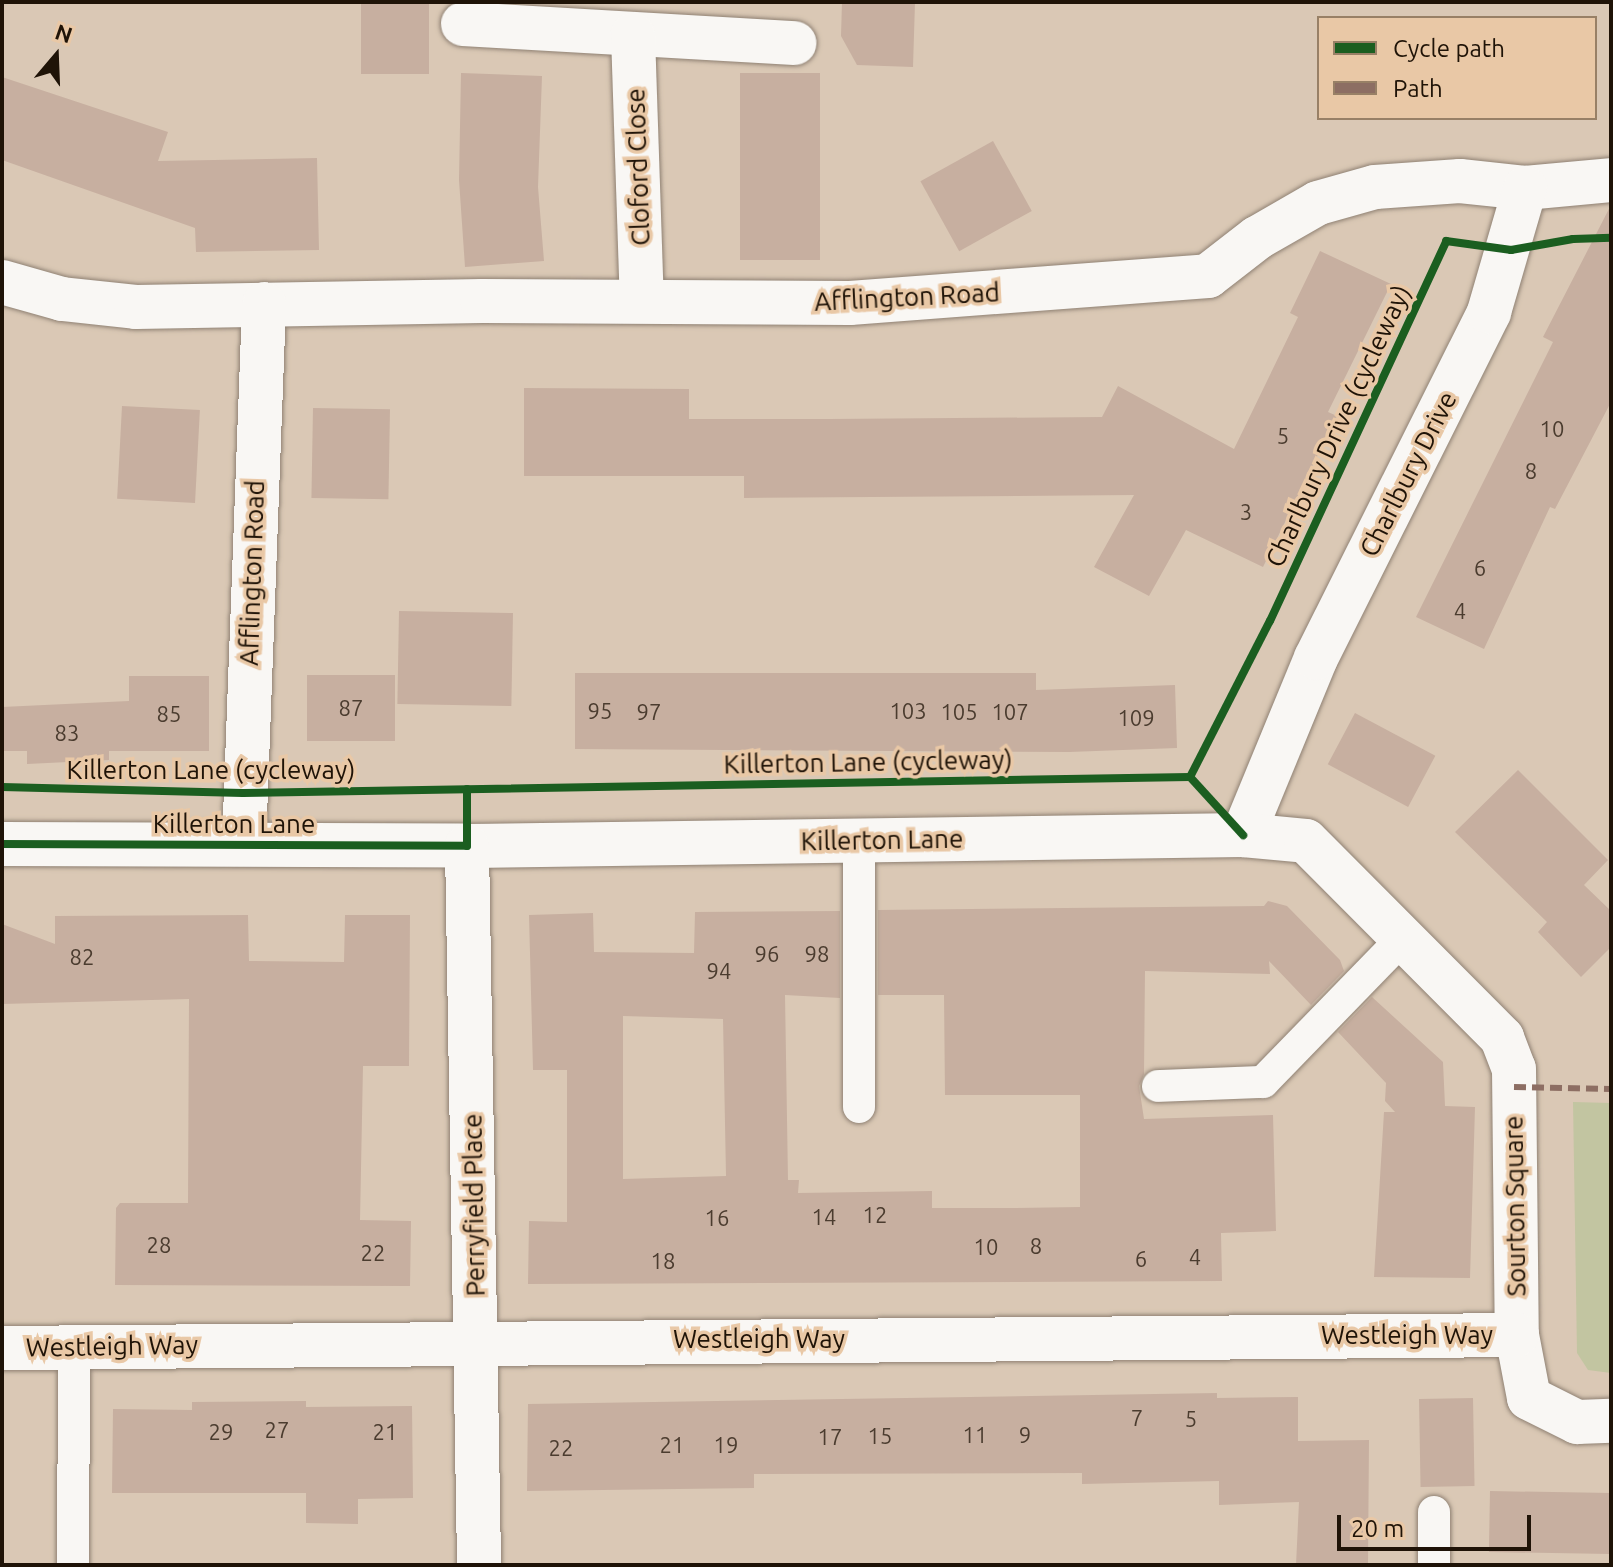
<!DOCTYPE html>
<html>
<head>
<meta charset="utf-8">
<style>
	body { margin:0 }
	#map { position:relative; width:1613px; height:1567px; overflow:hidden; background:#dac8b5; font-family:Ubuntu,sans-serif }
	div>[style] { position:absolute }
	.green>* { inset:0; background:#c2c5a1 }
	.building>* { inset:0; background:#c7afa0; transform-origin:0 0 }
	.roads { filter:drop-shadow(0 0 2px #8f8173) drop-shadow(0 0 2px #8f8173) }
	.service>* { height:32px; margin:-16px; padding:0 16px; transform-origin:16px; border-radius:16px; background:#f9f7f4 }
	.minor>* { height:44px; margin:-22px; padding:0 22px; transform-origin:22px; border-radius:22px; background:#f9f7f4 }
	.quiet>* { height:6px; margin-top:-3px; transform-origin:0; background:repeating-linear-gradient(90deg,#8d6e63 0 12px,transparent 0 18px) }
	.cycleway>* { height:8px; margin:-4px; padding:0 4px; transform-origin:4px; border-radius:4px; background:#1b5e20 }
	span { translate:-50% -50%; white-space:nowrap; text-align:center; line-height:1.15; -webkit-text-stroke:7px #e9c8a6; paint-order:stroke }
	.number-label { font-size:22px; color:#4b3c2f }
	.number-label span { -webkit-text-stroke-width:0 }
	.street-label { font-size:26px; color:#1f1307 }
	.frame { position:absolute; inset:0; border:4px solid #1f1307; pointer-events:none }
	.legend { position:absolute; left:1317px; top:16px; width:280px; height:104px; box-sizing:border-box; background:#e9c8a6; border:2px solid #988066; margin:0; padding:10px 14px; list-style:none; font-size:24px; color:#1f1307 }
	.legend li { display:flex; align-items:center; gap:16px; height:40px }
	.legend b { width:40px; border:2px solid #988066 }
	.north { position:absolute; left:16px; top:16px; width:80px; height:80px; -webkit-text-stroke:6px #e9c8a6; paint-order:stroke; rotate:19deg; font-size:22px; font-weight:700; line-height:32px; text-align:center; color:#1f1307 }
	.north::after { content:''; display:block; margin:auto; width:28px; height:36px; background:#1f1307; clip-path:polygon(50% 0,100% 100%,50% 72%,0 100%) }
	.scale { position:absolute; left:1337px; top:1515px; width:194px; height:36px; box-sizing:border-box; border:4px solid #1f1307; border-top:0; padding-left:10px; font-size:24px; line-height:28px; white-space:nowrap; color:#1f1307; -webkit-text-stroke:6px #e9c8a6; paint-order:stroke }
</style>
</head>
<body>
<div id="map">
	<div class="green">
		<i style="clip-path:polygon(1573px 1102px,1611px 1103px,1611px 1373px,1588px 1370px,1577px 1353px)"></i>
	</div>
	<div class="building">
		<i style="left:361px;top:2px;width:68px;height:72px"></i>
		<i style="clip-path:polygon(842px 2px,915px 2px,913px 67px,857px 65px,841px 36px)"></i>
		<i style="clip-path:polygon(461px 73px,542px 76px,538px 187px,544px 261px,465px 267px,459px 180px)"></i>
		<i style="left:740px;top:73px;width:80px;height:187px"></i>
		<i style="clip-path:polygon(2px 77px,168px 132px,158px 161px,317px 158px,319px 250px,196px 252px,195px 228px,2px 160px)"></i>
		<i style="left:993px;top:141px;width:80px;height:83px;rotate:61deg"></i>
		<i style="clip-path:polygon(1611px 205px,1611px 402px,1555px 509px,1550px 507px,1484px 649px,1416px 617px,1553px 342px,1543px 337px)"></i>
		<i style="clip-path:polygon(1320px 251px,1391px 284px,1328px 412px,1337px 416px,1263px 567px,1186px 530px,1149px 596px,1094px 567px,1134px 495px,744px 498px,744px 476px,524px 476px,524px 388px,689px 389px,689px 419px,829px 419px,1102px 417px,1118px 386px,1234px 449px,1298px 317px,1290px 313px)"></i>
		<i style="left:122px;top:406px;width:78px;height:93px;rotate:3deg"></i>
		<i style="left:313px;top:408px;width:77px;height:90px;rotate:1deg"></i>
		<i style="left:399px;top:611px;width:114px;height:93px;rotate:1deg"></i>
		<i style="clip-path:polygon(575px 673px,1036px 673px,1036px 690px,1175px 685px,1177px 748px,1069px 752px,575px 749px)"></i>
		<i style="left:395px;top:675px;width:66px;height:88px;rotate:90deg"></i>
		<i style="clip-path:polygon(129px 676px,209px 676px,209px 751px,109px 751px,109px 760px,27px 764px,27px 751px,2px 751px,2px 707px,129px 701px)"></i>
		<i style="left:1355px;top:713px;width:91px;height:58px;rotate:28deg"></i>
		<i style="clip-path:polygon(1518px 770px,1608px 860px,1584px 885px,1611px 911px,1611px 947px,1581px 977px,1538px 932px,1547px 922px,1455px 832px)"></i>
		<i style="clip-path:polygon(evenodd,1268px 901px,1287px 906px,1340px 960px,1344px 971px,1311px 1005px,1269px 961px,1270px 974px,1145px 971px,1144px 1074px,1139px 1086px,1144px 1119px,1273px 1115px,1276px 1231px,1221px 1233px,1222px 1281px,528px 1284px,529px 1221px,567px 1222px,567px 1070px,533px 1070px,529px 915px,593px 913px,594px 952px,694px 953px,695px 912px,840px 911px,840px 998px,785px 995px,788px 1180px,799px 1180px,798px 1193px,932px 1191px,932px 1208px,1010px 1208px,1080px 1207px,1080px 1095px,945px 1095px,944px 995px,878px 995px,878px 910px,1264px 906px,1268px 901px,623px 1016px,723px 1019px,726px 1176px,623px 1179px,623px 1016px)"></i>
		<i style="clip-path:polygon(248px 915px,249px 961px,344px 962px,345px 915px,410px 915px,409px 1066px,363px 1066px,360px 1220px,411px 1221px,410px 1286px,115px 1285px,116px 1208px,120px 1203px,188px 1203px,189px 999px,2px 1004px,2px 924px,55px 944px,55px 916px)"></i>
		<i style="clip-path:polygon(1372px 997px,1443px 1062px,1445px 1106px,1475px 1107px,1470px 1278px,1374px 1277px,1384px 1112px,1395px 1112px,1385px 1101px,1386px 1083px,1338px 1032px)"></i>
		<i style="clip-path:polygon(1217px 1393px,1217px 1398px,1298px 1397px,1298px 1441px,1369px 1440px,1368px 1565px,1296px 1565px,1299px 1502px,1219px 1505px,1219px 1481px,1082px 1484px,1082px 1473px,754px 1474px,754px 1488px,527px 1491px,528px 1404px)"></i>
		<i style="left:1473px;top:1398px;width:88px;height:54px;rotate:89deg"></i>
		<i style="clip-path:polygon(306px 1401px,306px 1407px,412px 1406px,413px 1498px,358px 1499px,358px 1524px,306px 1523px,306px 1493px,112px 1493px,113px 1409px,192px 1410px,192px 1402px)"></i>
		<i style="left:1490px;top:1491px;width:121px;height:61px;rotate:1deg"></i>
	</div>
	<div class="roads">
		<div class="service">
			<i style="left:859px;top:840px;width:267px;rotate:90deg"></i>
			<i style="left:1158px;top:1086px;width:105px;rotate:-2.2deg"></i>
			<i style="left:1263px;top:1082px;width:202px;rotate:-45.8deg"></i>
			<i style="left:73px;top:1565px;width:219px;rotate:-89.7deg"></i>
			<i style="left:1434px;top:1565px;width:53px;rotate:-90deg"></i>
		</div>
		<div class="minor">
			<i style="left:463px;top:24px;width:332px;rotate:3.3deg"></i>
			<i style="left:633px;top:35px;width:265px;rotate:88.1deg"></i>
			<i style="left:2px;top:282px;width:62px;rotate:15.8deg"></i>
			<i style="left:62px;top:299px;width:74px;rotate:6.2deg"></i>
			<i style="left:136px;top:307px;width:346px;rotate:-1deg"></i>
			<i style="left:482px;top:301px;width:368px;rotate:0.3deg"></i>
			<i style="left:850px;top:303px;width:359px;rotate:-4.3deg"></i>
			<i style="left:1208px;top:276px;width:62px;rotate:-37.8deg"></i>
			<i style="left:1257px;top:238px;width:70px;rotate:-29.8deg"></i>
			<i style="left:1318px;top:203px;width:59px;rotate:-15.7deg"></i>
			<i style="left:1375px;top:187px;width:85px;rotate:-4deg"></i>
			<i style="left:1460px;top:181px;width:65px;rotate:6.1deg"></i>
			<i style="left:1525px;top:188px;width:86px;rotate:-5.3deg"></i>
			<i style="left:1243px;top:835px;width:191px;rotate:-67.6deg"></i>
			<i style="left:1316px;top:658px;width:387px;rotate:-63.4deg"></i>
			<i style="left:1489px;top:312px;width:129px;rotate:-73.8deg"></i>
			<i style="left:244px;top:843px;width:539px;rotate:-87.87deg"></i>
			<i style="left:2px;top:844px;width:465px;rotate:0.2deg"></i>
			<i style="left:467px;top:846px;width:776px;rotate:-0.81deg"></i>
			<i style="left:1243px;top:835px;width:63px;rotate:5.4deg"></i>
			<i style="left:1306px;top:841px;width:278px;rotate:45.1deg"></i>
			<i style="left:1502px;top:1038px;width:33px;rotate:69deg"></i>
			<i style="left:1514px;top:1069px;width:266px;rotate:89.4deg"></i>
			<i style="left:1517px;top:1335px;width:64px;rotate:79.2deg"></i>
			<i style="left:1529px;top:1398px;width:54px;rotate:26.6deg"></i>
			<i style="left:1577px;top:1422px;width:34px;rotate:-2deg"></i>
			<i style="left:467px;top:846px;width:719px;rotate:89.04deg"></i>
			<i style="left:2px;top:1348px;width:1515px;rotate:-0.49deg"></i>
		</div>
	</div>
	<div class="quiet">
		<i style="left:1514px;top:1087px;width:97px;rotate:1.2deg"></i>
	</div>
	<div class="cycleway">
		<i style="left:1190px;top:777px;width:175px;rotate:-62.9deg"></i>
		<i style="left:1270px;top:621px;width:419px;rotate:-65.1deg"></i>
		<i style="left:1446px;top:241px;width:66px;rotate:7.9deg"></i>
		<i style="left:1511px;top:250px;width:63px;rotate:-10.1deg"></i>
		<i style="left:1573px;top:239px;width:38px;rotate:-2deg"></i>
		<i style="left:2px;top:787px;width:241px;rotate:1.4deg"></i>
		<i style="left:243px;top:793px;width:947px;rotate:-0.97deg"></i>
		<i style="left:1190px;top:777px;width:79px;rotate:47.6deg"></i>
		<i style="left:2px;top:844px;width:465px;rotate:0.2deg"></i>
		<i style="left:467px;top:846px;width:57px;rotate:-90deg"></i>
	</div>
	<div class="number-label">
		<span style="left:1552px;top:429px">10</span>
		<span style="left:1283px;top:436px">5</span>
		<span style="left:1531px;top:471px">8</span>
		<span style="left:1246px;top:512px">3</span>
		<span style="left:1480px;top:568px">6</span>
		<span style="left:1460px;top:611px">4</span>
		<span style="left:351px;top:708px">87</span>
		<span style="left:600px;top:711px">95</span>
		<span style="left:908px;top:711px">103</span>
		<span style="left:649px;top:712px">97</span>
		<span style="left:959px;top:712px">105</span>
		<span style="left:1010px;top:712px">107</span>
		<span style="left:169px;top:714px">85</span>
		<span style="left:1136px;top:718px">109</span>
		<span style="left:67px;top:733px">83</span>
		<span style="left:767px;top:954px">96</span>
		<span style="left:817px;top:954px">98</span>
		<span style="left:82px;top:957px">82</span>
		<span style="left:719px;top:971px">94</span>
		<span style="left:875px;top:1215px">12</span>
		<span style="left:824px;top:1217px">14</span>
		<span style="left:717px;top:1218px">16</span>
		<span style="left:159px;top:1245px">28</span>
		<span style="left:1036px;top:1246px">8</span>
		<span style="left:986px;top:1247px">10</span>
		<span style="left:373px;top:1253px">22</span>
		<span style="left:1195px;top:1257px">4</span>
		<span style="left:1141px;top:1259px">6</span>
		<span style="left:663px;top:1261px">18</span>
		<span style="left:1137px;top:1418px">7</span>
		<span style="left:1191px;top:1419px">5</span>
		<span style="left:277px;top:1430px">27</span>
		<span style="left:221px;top:1432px">29</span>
		<span style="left:385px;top:1432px">21</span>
		<span style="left:975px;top:1435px">11</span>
		<span style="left:1025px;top:1435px">9</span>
		<span style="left:880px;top:1436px">15</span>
		<span style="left:830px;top:1437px">17</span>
		<span style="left:672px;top:1445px">21</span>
		<span style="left:726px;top:1445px">19</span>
		<span style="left:561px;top:1448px">22</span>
	</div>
	<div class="street-label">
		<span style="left:638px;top:167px;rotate:-92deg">Cloford Close</span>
		<span style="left:907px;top:297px;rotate:-3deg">Afflington Road</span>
		<span style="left:1338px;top:426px;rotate:-65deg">Charlbury Drive (cycleway)</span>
		<span style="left:1408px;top:474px;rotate:-63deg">Charlbury Drive</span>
		<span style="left:252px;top:573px;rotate:-88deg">Afflington Road</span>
		<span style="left:868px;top:762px;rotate:-1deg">Killerton Lane (cycleway)</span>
		<span style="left:211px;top:770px">Killerton Lane (cycleway)</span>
		<span style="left:234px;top:824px">Killerton Lane</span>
		<span style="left:882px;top:840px;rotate:-1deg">Killerton Lane</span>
		<span style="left:474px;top:1205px;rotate:-91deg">Perryfield Place</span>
		<span style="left:1515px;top:1206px;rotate:-91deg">Sourton Square</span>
		<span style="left:1407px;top:1335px">Westleigh Way</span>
		<span style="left:759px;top:1339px">Westleigh Way</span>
		<span style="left:112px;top:1346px;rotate:-1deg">Westleigh Way</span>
	</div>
	<div class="frame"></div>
	<ul class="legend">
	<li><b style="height:10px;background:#1b5e20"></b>Cycle path</li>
	<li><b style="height:10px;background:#8d6e63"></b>Path</li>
	</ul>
	<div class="north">N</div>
	<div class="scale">20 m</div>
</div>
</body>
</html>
